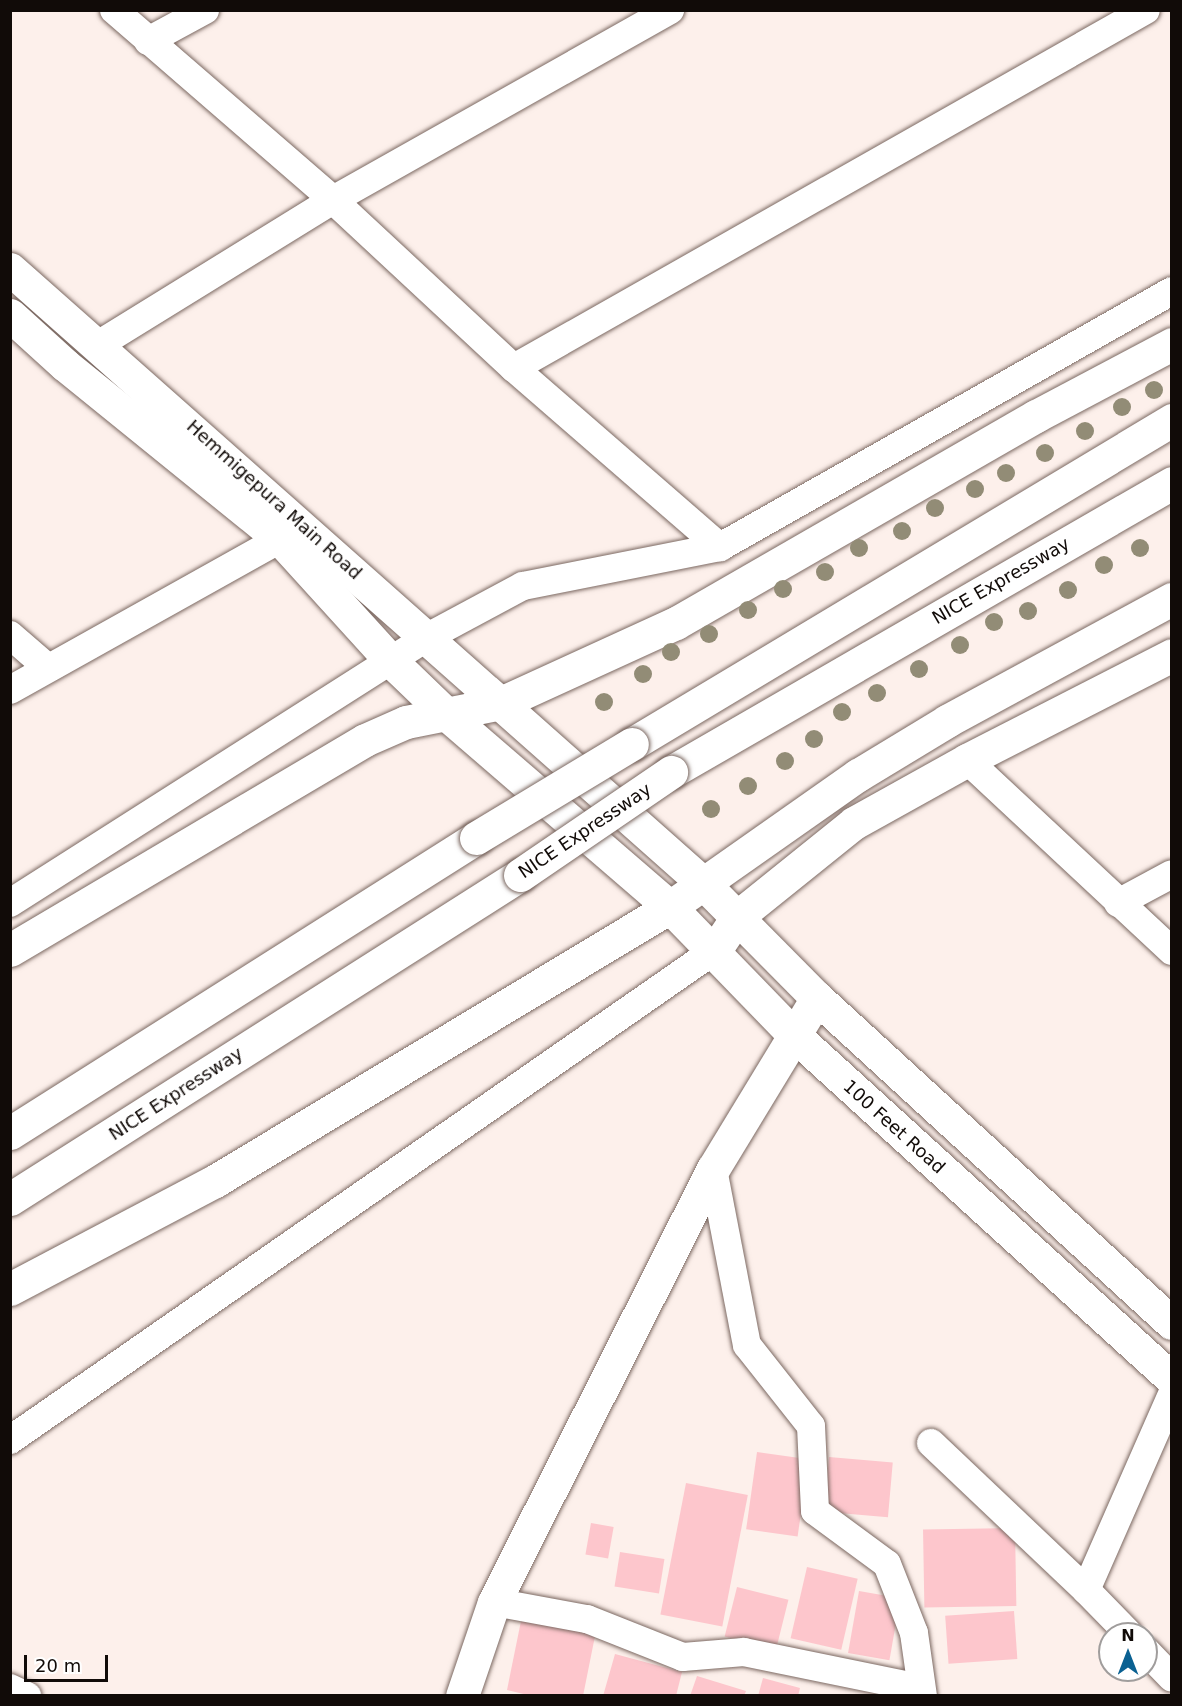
<!DOCTYPE html>
<html>
<head>
<meta charset="utf-8">
<style>
	body { margin:0 }
	#map { position:relative; width:1182px; height:1706px; overflow:hidden; background:#fdf0eb; font-family:"DejaVu Sans",sans-serif }
	div>[style] { position:absolute }
	.building>* { inset:0; background:#fdc6cc; transform-origin:0 0 }
	.roads { filter:drop-shadow(0 0 2px #7b6861) drop-shadow(0 0 2px #7b6861) }
	.minor>* { height:28px; margin:-14px; padding:0 14px; transform-origin:14px; border-radius:14px; background:#fff }
	.tertiary>* { height:33px; margin:-16.5px; padding:0 16.5px; transform-origin:16.5px; border-radius:16.5px; background:#fff }
	.secondary>* { height:33px; margin:-16.5px; padding:0 16.5px; transform-origin:16.5px; border-radius:16.5px; background:#fff }
	.motorway>* { height:33px; margin:-16.5px; padding:0 16.5px; transform-origin:16.5px; border-radius:16.5px; background:#fff }
	.bridges { filter:drop-shadow(0 0 2px #7b6861) drop-shadow(0 0 2px #7b6861) }
	.motorway-bridge>* { height:33px; margin:-16.5px; padding:0 16.5px; transform-origin:16.5px; border-radius:16.5px; background:#fff }
	.trees>* { width:18px; height:18px; margin:-9px; border-radius:50%; background:#928c76 }
	span { translate:-50% -50%; white-space:nowrap; text-align:center; line-height:1.15; -webkit-text-stroke:4.5px #fff; paint-order:stroke }
	.street-label { font-size:18px; color:#110b08 }
	.frame { position:absolute; inset:0; border:12px solid #110b08; pointer-events:none }
	.north { position:absolute; left:1098px; top:1622px; width:60px; height:60px; box-sizing:border-box; background:#fff; border:2px solid #a09d9c; border-radius:50%; rotate:0deg; font-size:16px; font-weight:700; line-height:24px; text-align:center; color:#110b08 }
	.north::after { content:''; display:block; margin:auto; width:21px; height:27px; background:#0a6192; clip-path:polygon(50% 0,100% 100%,50% 72%,0 100%) }
	.scale { position:absolute; left:24px; top:1655px; width:84px; height:27px; box-sizing:border-box; border:3px solid #110b08; border-top:0; padding-left:8px; font-size:18px; line-height:21px; white-space:nowrap; color:#110b08; -webkit-text-stroke:4px #fff; paint-order:stroke }
</style>
</head>
<body>
<div id="map">
	<div class="building">
		<i style="left:757px;top:1452px;width:52px;height:78px;rotate:8deg"></i>
		<i style="left:829px;top:1457px;width:64px;height:55px;rotate:5deg"></i>
		<i style="left:686px;top:1483px;width:63px;height:134px;rotate:11deg"></i>
		<i style="left:591px;top:1523px;width:23px;height:32px;rotate:10deg"></i>
		<i style="left:1015px;top:1528px;width:78px;height:92px;rotate:89deg"></i>
		<i style="left:620px;top:1552px;width:45px;height:35px;rotate:9deg"></i>
		<i style="left:807px;top:1567px;width:52px;height:73px;rotate:13deg"></i>
		<i style="left:737px;top:1587px;width:53px;height:51px;rotate:14deg"></i>
		<i style="left:859px;top:1591px;width:42px;height:63px;rotate:10deg"></i>
		<i style="left:1014px;top:1611px;width:48px;height:69px;rotate:86deg"></i>
		<i style="clip-path:polygon(522px 1616px,596px 1631px,583px 1696px,532px 1696px,507px 1690px)"></i>
		<i style="clip-path:polygon(615px 1654px,682px 1672px,676px 1696px,603px 1696px)"></i>
		<i style="clip-path:polygon(697px 1676px,746px 1691px,744px 1696px,690px 1696px)"></i>
		<i style="clip-path:polygon(763px 1678px,800px 1688px,798px 1696px,758px 1696px)"></i>
	</div>
	<div class="roads">
		<div class="minor">
			<i style="left:114px;top:10px;width:290px;rotate:40.9deg"></i>
			<i style="left:333px;top:200px;width:247px;rotate:42.9deg"></i>
			<i style="left:514px;top:368px;width:273px;rotate:41deg"></i>
			<i style="left:148px;top:41px;width:65px;rotate:-28.5deg"></i>
			<i style="left:98px;top:345px;width:276px;rotate:-31.7deg"></i>
			<i style="left:333px;top:200px;width:387px;rotate:-29.4deg"></i>
			<i style="left:514px;top:368px;width:726px;rotate:-29.53deg"></i>
			<i style="left:10px;top:635px;width:49px;rotate:40.9deg"></i>
			<i style="left:10px;top:690px;width:309px;rotate:-29.2deg"></i>
			<i style="left:967px;top:760px;width:280px;rotate:43deg"></i>
			<i style="left:10px;top:903px;width:491px;rotate:-32.5deg"></i>
			<i style="left:424px;top:639px;width:112px;rotate:-28.2deg"></i>
			<i style="left:523px;top:586px;width:201px;rotate:-11.2deg"></i>
			<i style="left:720px;top:547px;width:519px;rotate:-29.53deg"></i>
			<i style="left:1118px;top:903px;width:61px;rotate:-28.2deg"></i>
			<i style="left:713px;top:1169px;width:179px;rotate:79.1deg"></i>
			<i style="left:747px;top:1345px;width:103px;rotate:51.7deg"></i>
			<i style="left:811px;top:1426px;width:85px;rotate:87.3deg"></i>
			<i style="left:815px;top:1511px;width:89px;rotate:36.4deg"></i>
			<i style="left:887px;top:1564px;width:74px;rotate:68.6deg"></i>
			<i style="left:914px;top:1633px;width:64px;rotate:81.9deg"></i>
			<i style="left:10px;top:1440px;width:859px;rotate:-34.8deg"></i>
			<i style="left:931px;top:1443px;width:214px;rotate:43.5deg"></i>
			<i style="left:494px;top:1602px;width:95px;rotate:10.4deg"></i>
			<i style="left:587px;top:1619px;width:103px;rotate:21.6deg"></i>
			<i style="left:683px;top:1657px;width:61px;rotate:-4.7deg"></i>
			<i style="left:744px;top:1652px;width:179px;rotate:11.6deg"></i>
			<i style="left:1129px;top:1634px;width:62px;rotate:-134.3deg"></i>
			<i style="left:1086px;top:1590px;width:214px;rotate:-66.3deg"></i>
			<i style="left:1146px;top:1651px;width:37px;rotate:46deg"></i>
			<i style="left:10px;top:1688px;width:19px;rotate:25deg"></i>
		</div>
		<div class="tertiary">
			<i style="left:715px;top:950px;width:40px;rotate:-56deg"></i>
			<i style="left:737px;top:917px;width:150px;rotate:-38.8deg"></i>
			<i style="left:854px;top:823px;width:129px;rotate:-29.1deg"></i>
			<i style="left:967px;top:760px;width:230px;rotate:-27.1deg"></i>
			<i style="left:462px;top:1696px;width:99px;rotate:-71.2deg"></i>
			<i style="left:494px;top:1602px;width:485px;rotate:-63.2deg"></i>
			<i style="left:713px;top:1169px;width:200px;rotate:-58.7deg"></i>
		</div>
		<div class="secondary">
			<i style="left:10px;top:269px;width:927px;rotate:41.55deg"></i>
			<i style="left:704px;top:884px;width:161px;rotate:45.3deg"></i>
			<i style="left:817px;top:998px;width:481px;rotate:42.5deg"></i>
			<i style="left:10px;top:315px;width:74px;rotate:42.3deg"></i>
			<i style="left:65px;top:365px;width:277px;rotate:39deg"></i>
			<i style="left:280px;top:539px;width:164px;rotate:47.7deg"></i>
			<i style="left:390px;top:660px;width:76px;rotate:43.9deg"></i>
			<i style="left:445px;top:713px;width:297px;rotate:40.8deg"></i>
			<i style="left:670px;top:907px;width:178px;rotate:45.9deg"></i>
			<i style="left:794px;top:1035px;width:511px;rotate:42.3deg"></i>
		</div>
		<div class="motorway">
			<i style="left:632px;top:744px;width:630px;rotate:-30.96deg"></i>
			<i style="left:671px;top:772px;width:578px;rotate:-29.98deg"></i>
			<i style="left:10px;top:950px;width:412px;rotate:-30.6deg"></i>
			<i style="left:365px;top:740px;width:45px;rotate:-23.7deg"></i>
			<i style="left:406px;top:722px;width:97px;rotate:-11.3deg"></i>
			<i style="left:501px;top:703px;width:192px;rotate:-24.6deg"></i>
			<i style="left:676px;top:623px;width:415px;rotate:-29.9deg"></i>
			<i style="left:1036px;top:416px;width:154px;rotate:-27.9deg"></i>
			<i style="left:10px;top:1133px;width:552px;rotate:-32.34deg"></i>
			<i style="left:10px;top:1199px;width:604px;rotate:-32.43deg"></i>
			<i style="left:10px;top:1289px;width:232px;rotate:-27.8deg"></i>
			<i style="left:215px;top:1181px;width:531px;rotate:-31.06deg"></i>
			<i style="left:670px;top:907px;width:230px;rotate:-35.1deg"></i>
			<i style="left:858px;top:775px;width:104px;rotate:-31.2deg"></i>
			<i style="left:947px;top:721px;width:256px;rotate:-28.5deg"></i>
		</div>
	</div>
	<div class="bridges">
		<div class="motorway-bridge">
			<i style="left:476px;top:838px;width:182px;rotate:-31.1deg"></i>
			<i style="left:520px;top:875px;width:183px;rotate:-34.3deg"></i>
		</div>
	</div>
	<div class="trees">
		<i style="left:1154px;top:390px"></i>
		<i style="left:1122px;top:407px"></i>
		<i style="left:1085px;top:431px"></i>
		<i style="left:1045px;top:453px"></i>
		<i style="left:1006px;top:473px"></i>
		<i style="left:975px;top:489px"></i>
		<i style="left:935px;top:508px"></i>
		<i style="left:902px;top:531px"></i>
		<i style="left:859px;top:548px"></i>
		<i style="left:1140px;top:548px"></i>
		<i style="left:1104px;top:565px"></i>
		<i style="left:825px;top:572px"></i>
		<i style="left:783px;top:589px"></i>
		<i style="left:1068px;top:590px"></i>
		<i style="left:748px;top:610px"></i>
		<i style="left:1028px;top:611px"></i>
		<i style="left:994px;top:622px"></i>
		<i style="left:709px;top:634px"></i>
		<i style="left:960px;top:645px"></i>
		<i style="left:671px;top:652px"></i>
		<i style="left:919px;top:669px"></i>
		<i style="left:643px;top:674px"></i>
		<i style="left:877px;top:693px"></i>
		<i style="left:604px;top:702px"></i>
		<i style="left:842px;top:712px"></i>
		<i style="left:814px;top:739px"></i>
		<i style="left:785px;top:761px"></i>
		<i style="left:748px;top:786px"></i>
		<i style="left:711px;top:809px"></i>
	</div>
	<div class="street-label">
		<span style="left:274px;top:500px;rotate:42deg">Hemmigepura Main Road</span>
		<span style="left:1001px;top:581px;rotate:-30deg">NICE Expressway</span>
		<span style="left:585px;top:831px;rotate:-34deg">NICE Expressway</span>
		<span style="left:176px;top:1094px;rotate:-33deg">NICE Expressway</span>
		<span style="left:894px;top:1127px;rotate:42deg">100 Feet Road</span>
	</div>
	<div class="frame"></div>
	<div class="north">N</div>
	<div class="scale">20 m</div>
</div>
</body>
</html>
